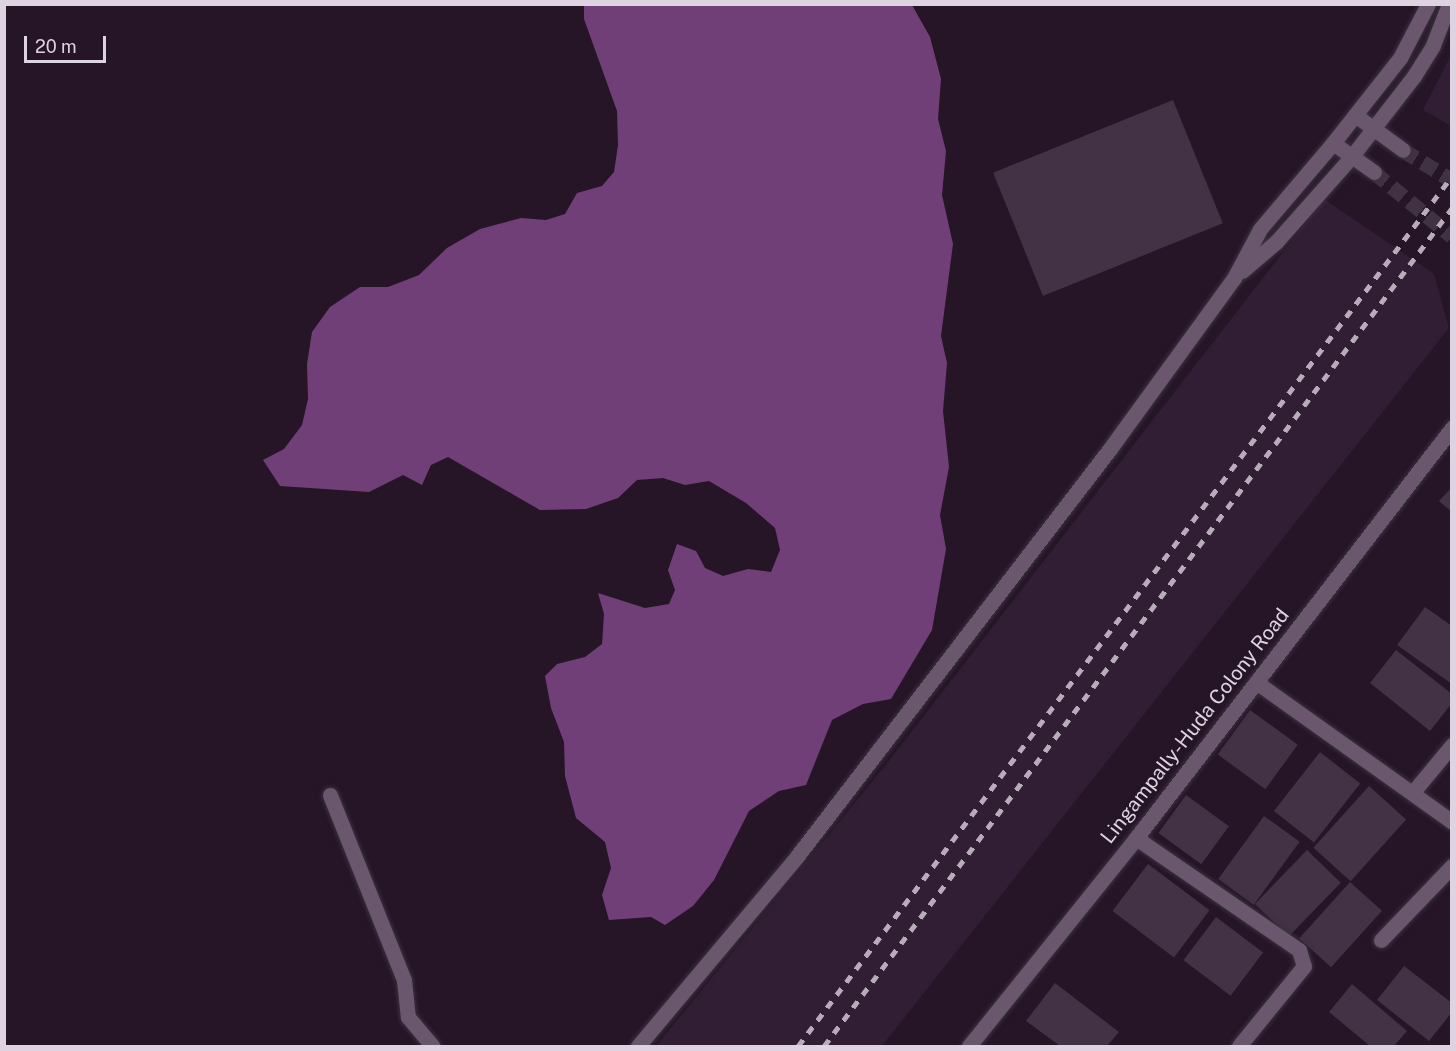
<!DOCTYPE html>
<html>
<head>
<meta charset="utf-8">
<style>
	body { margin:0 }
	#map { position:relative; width:1456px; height:1051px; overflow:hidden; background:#251527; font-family:"Public Sans",sans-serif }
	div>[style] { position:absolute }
	.built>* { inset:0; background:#311d34 }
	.water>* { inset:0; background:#713f78 }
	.building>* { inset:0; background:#433145; transform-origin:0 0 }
	.secondary-tunnel>* { height:15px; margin-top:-7.5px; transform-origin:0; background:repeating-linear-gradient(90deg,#413243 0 15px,transparent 0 23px) }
	.roads { filter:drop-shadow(0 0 2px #3b303e) drop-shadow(0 0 2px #3b303e) }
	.minor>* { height:15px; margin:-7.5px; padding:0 7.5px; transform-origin:7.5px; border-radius:7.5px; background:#6a576d }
	.tertiary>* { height:15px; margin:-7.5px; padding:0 7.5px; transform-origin:7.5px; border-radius:7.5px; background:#6a576d }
	.secondary>* { height:15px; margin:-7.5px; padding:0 7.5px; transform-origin:7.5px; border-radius:7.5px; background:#6a576d }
	.rail>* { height:4.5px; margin-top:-2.25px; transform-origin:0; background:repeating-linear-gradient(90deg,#b8acba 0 8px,transparent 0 16px) }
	span { translate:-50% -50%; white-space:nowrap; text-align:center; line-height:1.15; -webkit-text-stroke:5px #251527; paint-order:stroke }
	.street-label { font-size:20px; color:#ded3e0 }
	.frame { position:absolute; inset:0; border:6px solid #ded3e0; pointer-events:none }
	.scale { position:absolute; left:24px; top:36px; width:82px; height:27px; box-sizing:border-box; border:3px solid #ded3e0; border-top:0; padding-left:8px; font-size:18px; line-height:21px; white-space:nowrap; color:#ded3e0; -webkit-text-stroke:4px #251527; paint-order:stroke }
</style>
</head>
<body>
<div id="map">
	<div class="built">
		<i style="clip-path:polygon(1451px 55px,1451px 126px,1423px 110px)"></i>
		<i style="clip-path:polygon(1324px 199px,1434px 274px,1449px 328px,882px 1046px,656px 1046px,884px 767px)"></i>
	</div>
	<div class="water">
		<i style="clip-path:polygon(912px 5px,930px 37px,941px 79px,938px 119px,946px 151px,942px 195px,953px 244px,941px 336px,947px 363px,943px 411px,949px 467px,940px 515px,946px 549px,932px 630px,891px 699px,863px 704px,832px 720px,806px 785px,779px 791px,749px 811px,714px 880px,693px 906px,665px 925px,651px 917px,609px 920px,602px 895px,611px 868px,605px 842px,576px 818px,565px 776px,564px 742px,551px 708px,545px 676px,557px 664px,585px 657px,602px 644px,604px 614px,598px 593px,645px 608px,669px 604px,675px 590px,668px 570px,677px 544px,696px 551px,705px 568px,723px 576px,748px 569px,771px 572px,780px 550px,775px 528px,746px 503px,709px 481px,685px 485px,663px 478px,637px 480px,618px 498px,586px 509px,540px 510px,448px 457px,431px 465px,422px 485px,403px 475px,369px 492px,280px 486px,263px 460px,284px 449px,302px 425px,308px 399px,307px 364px,312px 332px,330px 307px,360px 287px,388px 287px,419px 275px,447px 248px,480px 229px,521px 218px,546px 220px,565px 214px,577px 193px,602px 186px,614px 172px,618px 145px,617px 111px,584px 19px,584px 5px)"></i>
	</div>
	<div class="building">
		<i style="left:1173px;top:100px;width:133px;height:194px;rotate:68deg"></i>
		<i style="clip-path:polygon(1452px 487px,1452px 512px,1439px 501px)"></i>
		<i style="clip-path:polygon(1425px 607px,1452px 626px,1452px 684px,1397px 645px)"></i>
		<i style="clip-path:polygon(1396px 650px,1452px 694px,1452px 703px,1430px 731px,1370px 683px)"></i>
		<i style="left:1250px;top:710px;width:59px;height:55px;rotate:36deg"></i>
		<i style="left:1320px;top:752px;width:51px;height:75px;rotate:38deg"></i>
		<i style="left:1369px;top:786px;width:50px;height:83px;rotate:42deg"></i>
		<i style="left:1186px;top:795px;width:53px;height:47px;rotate:36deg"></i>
		<i style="left:1264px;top:816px;width:44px;height:78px;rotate:36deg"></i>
		<i style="left:1307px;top:850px;width:47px;height:75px;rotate:44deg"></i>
		<i style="left:1148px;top:864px;width:77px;height:59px;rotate:37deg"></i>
		<i style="left:1350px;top:882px;width:43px;height:76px;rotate:42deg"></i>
		<i style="left:1216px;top:917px;width:59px;height:54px;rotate:37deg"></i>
		<i style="clip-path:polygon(1404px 966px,1452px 1003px,1452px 1012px,1429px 1041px,1377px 1000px)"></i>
		<i style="clip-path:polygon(1055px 983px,1119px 1032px,1107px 1046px,1060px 1046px,1026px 1021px)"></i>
		<i style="clip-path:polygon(1352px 984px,1407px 1031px,1394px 1046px,1370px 1046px,1329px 1012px)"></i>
	</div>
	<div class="secondary-tunnel">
		<i style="left:1403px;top:150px;width:57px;rotate:31.5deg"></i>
		<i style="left:1374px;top:172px;width:101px;rotate:39.4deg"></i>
	</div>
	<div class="roads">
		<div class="minor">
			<i style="left:1256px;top:682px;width:241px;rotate:35.5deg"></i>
			<i style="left:1413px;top:792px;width:61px;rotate:-50.3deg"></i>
			<i style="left:330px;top:795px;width:199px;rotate:68.2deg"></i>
			<i style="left:404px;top:980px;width:37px;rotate:84deg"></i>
			<i style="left:408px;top:1017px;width:38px;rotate:50deg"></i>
			<i style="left:1136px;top:838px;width:198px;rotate:34.5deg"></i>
			<i style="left:1299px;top:950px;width:17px;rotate:73deg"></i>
			<i style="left:1304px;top:966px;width:103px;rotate:129.1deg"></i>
			<i style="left:1381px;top:940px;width:103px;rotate:-46.2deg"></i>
		</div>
		<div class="tertiary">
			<i style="left:1242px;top:271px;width:45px;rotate:-40.5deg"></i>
			<i style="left:1276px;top:242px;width:115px;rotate:-48.5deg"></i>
			<i style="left:638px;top:1046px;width:249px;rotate:-50deg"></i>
			<i style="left:798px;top:855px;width:511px;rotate:-52.48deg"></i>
			<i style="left:1109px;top:450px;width:213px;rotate:-54deg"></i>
			<i style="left:1234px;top:278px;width:55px;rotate:-62deg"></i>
			<i style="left:1260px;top:229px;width:113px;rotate:-49.7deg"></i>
			<i style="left:969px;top:1046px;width:267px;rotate:-51.2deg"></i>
			<i style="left:1136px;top:838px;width:518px;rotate:-52.38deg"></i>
		</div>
		<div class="secondary">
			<i style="left:1355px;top:115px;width:59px;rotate:36.1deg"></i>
			<i style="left:1352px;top:156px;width:101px;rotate:-52.2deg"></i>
			<i style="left:1414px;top:76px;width:36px;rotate:-58deg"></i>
			<i style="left:1433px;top:45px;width:44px;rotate:-68.7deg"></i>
			<i style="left:1374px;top:172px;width:50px;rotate:-144.7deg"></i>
			<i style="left:1333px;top:143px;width:108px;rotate:-51.8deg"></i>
			<i style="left:1400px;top:58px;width:61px;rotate:-62.6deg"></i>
		</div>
	</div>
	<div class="rail">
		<i style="left:798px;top:1046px;width:1088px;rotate:-53.07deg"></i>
		<i style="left:824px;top:1046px;width:1047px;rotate:-53.15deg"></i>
	</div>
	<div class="street-label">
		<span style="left:1195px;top:726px;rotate:-52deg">Lingampally-Huda Colony Road</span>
	</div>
	<div class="frame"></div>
	<div class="scale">20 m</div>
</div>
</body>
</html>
